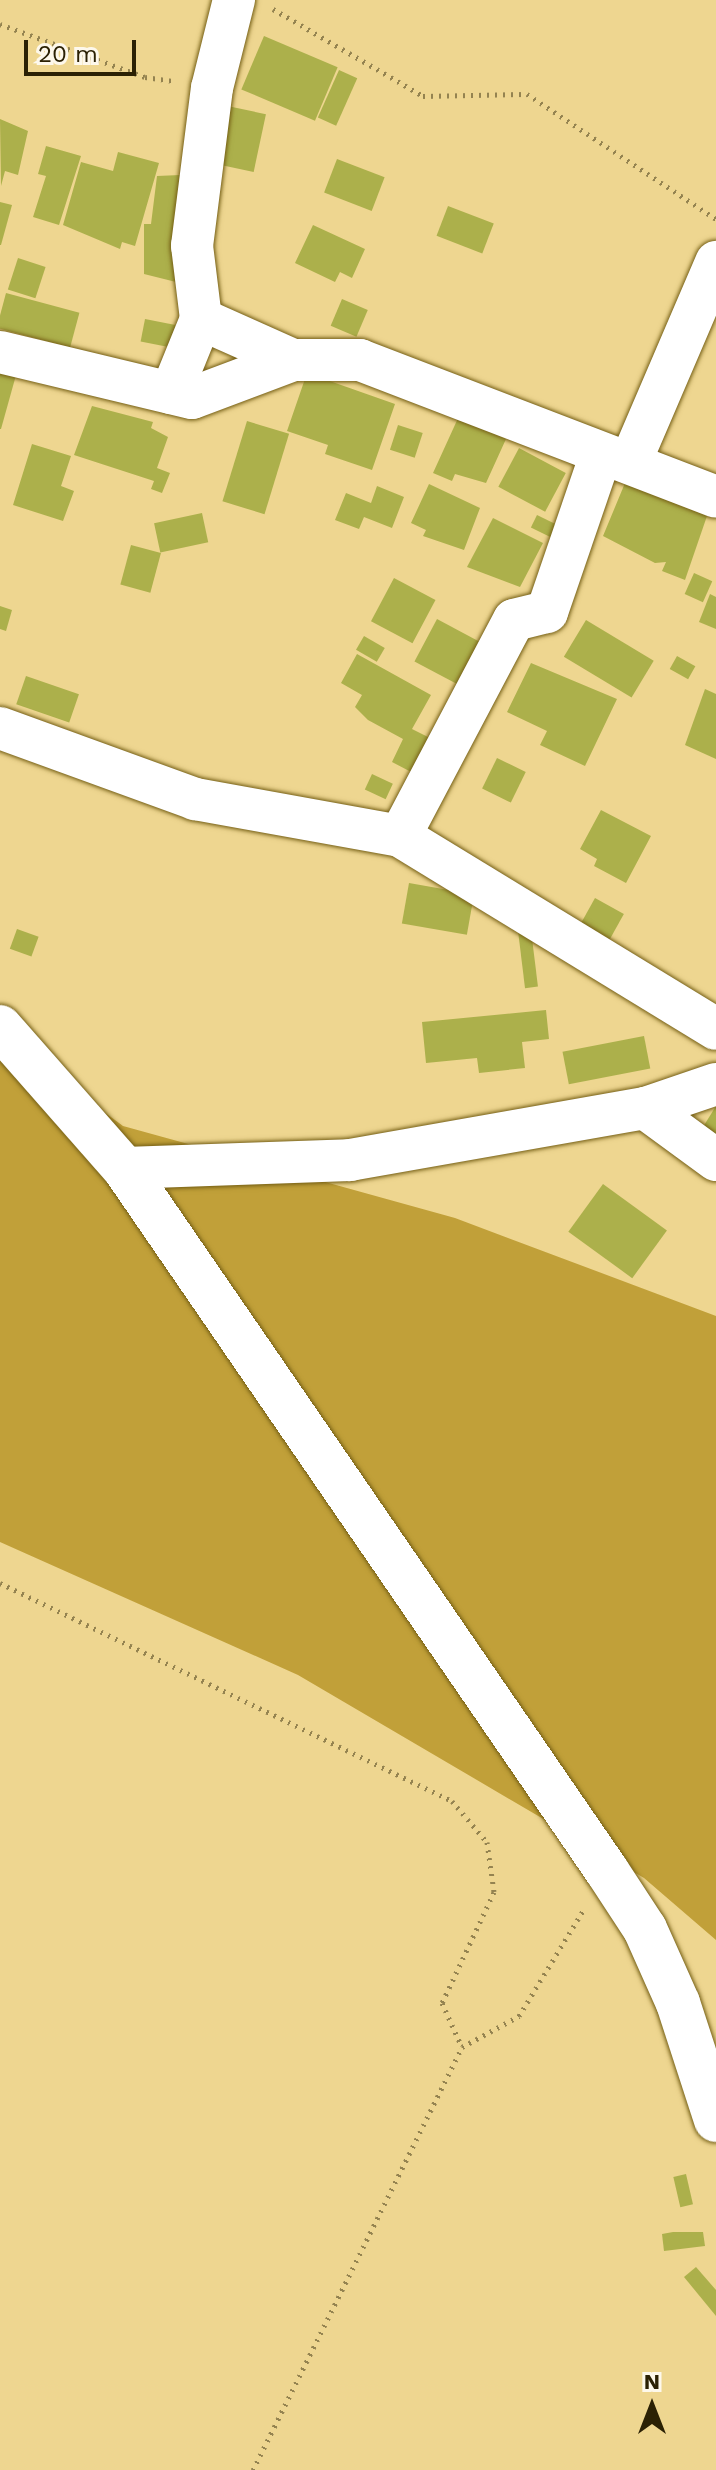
<!DOCTYPE html>
<html>
<head>
<meta charset="utf-8">
<style>
	body { margin:0 }
	#map { position:relative; width:716px; height:2470px; overflow:hidden; background:#eed690; font-family:"Work Sans",sans-serif }
	div>[style] { position:absolute }
	.forest>* { inset:0; background:#c1a039 }
	.building>* { inset:0; background:#acb04b; transform-origin:0 0 }
	.path>* { height:5px; margin-top:-2.5px; transform-origin:0; background:repeating-linear-gradient(90deg,#948350 0 2px,transparent 0 8px) }
	.roads { filter:drop-shadow(0 0 2px #755f15) drop-shadow(0 0 2px #755f15) }
	.minor>* { height:42px; margin:-21px; padding:0 21px; transform-origin:21px; border-radius:21px; background:#fff }
	.tertiary>* { height:44px; margin:-22px; padding:0 22px; transform-origin:22px; border-radius:22px; background:#fff }
	span { translate:-50% -50%; white-space:nowrap; text-align:center; line-height:1.15; -webkit-text-stroke:6px #fdf8eb; paint-order:stroke }
	.north { position:absolute; left:612px; top:2366px; width:80px; height:80px; -webkit-text-stroke:6px #fdf8eb; paint-order:stroke; rotate:0deg; font-size:22px; font-weight:700; line-height:32px; text-align:center; color:#2b2104 }
	.north::after { content:''; display:block; margin:auto; width:28px; height:36px; background:#2b2104; clip-path:polygon(50% 0,100% 100%,50% 72%,0 100%) }
	.scale { position:absolute; left:24px; top:40px; width:112px; height:36px; box-sizing:border-box; border:4px solid #2b2104; border-top:0; padding-left:10px; font-size:24px; line-height:28px; white-space:nowrap; color:#2b2104; -webkit-text-stroke:6px #fdf8eb; paint-order:stroke }
</style>
</head>
<body>
<div id="map">
	<div class="forest">
		<i style="clip-path:polygon(0 1035px,123px 1126px,455px 1218px,716px 1316px,716px 1940px,644px 1878px,298px 1675px,0 1542px)"></i>
	</div>
	<div class="building">
		<i style="left:264px;top:36px;width:80px;height:58px;rotate:23deg"></i>
		<i style="left:339px;top:70px;width:20px;height:52px;rotate:24deg"></i>
		<i style="left:218px;top:104px;width:49px;height:59px;rotate:12deg"></i>
		<i style="clip-path:polygon(0 119px,28px 131px,18px 175px,5px 171px,1px 186px)"></i>
		<i style="clip-path:polygon(46px 146px,81px 156px,59px 225px,33px 217px,46px 176px,38px 174px)"></i>
		<i style="clip-path:polygon(118px 152px,159px 163px,135px 246px,122px 242px,120px 249px,63px 225px,81px 162px,113px 171px)"></i>
		<i style="left:337px;top:159px;width:51px;height:36px;rotate:21deg"></i>
		<i style="clip-path:polygon(180px 175px,180px 283px,144px 274px,144px 224px,151px 224px,157px 176px)"></i>
		<i style="clip-path:polygon(0 202px,12px 205px,1px 245px,0 245px)"></i>
		<i style="left:448px;top:206px;width:49px;height:32px;rotate:21deg"></i>
		<i style="clip-path:polygon(313px 225px,365px 249px,352px 278px,340px 272px,335px 282px,295px 263px)"></i>
		<i style="left:18px;top:258px;width:29px;height:33px;rotate:18deg"></i>
		<i style="left:6px;top:293px;width:76px;height:36px;rotate:15deg"></i>
		<i style="left:342px;top:299px;width:28px;height:29px;rotate:23deg"></i>
		<i style="left:145px;top:319px;width:31px;height:23px;rotate:11deg"></i>
		<i style="clip-path:polygon(0 363px,18px 368px,1px 429px,0 429px)"></i>
		<i style="clip-path:polygon(307px 373px,395px 404px,372px 470px,325px 454px,328px 445px,287px 431px)"></i>
		<i style="clip-path:polygon(92px 406px,153px 422px,151px 428px,168px 437px,157px 468px,170px 473px,162px 493px,151px 489px,154px 481px,74px 455px)"></i>
		<i style="clip-path:polygon(459px 416px,506px 439px,486px 483px,455px 474px,452px 481px,433px 473px)"></i>
		<i style="left:247px;top:421px;width:44px;height:84px;rotate:17deg"></i>
		<i style="left:398px;top:425px;width:26px;height:26px;rotate:18deg"></i>
		<i style="clip-path:polygon(32px 444px,71px 456px,61px 486px,74px 491px,63px 521px,13px 505px)"></i>
		<i style="left:519px;top:448px;width:53px;height:44px;rotate:28deg"></i>
		<i style="clip-path:polygon(625px 483px,707px 516px,685px 580px,662px 571px,666px 562px,655px 563px,603px 536px)"></i>
		<i style="clip-path:polygon(429px 484px,480px 508px,464px 550px,423px 536px,426px 530px,411px 523px)"></i>
		<i style="clip-path:polygon(377px 486px,404px 497px,392px 528px,364px 517px,359px 529px,335px 520px,346px 493px,371px 503px)"></i>
		<i style="left:202px;top:513px;width:30px;height:49px;rotate:78deg"></i>
		<i style="left:537px;top:515px;width:25px;height:14px;rotate:26deg"></i>
		<i style="clip-path:polygon(493px 518px,543px 543px,520px 587px,467px 567px)"></i>
		<i style="left:131px;top:545px;width:31px;height:41px;rotate:15deg"></i>
		<i style="left:694px;top:573px;width:20px;height:23px;rotate:24deg"></i>
		<i style="left:394px;top:578px;width:47px;height:49px;rotate:28deg"></i>
		<i style="clip-path:polygon(710px 594px,716px 597px,716px 629px,699px 622px)"></i>
		<i style="clip-path:polygon(0 606px,12px 610px,6px 631px,0 629px)"></i>
		<i style="left:437px;top:619px;width:53px;height:48px;rotate:28deg"></i>
		<i style="left:586px;top:620px;width:79px;height:43px;rotate:31deg"></i>
		<i style="left:364px;top:636px;width:24px;height:16px;rotate:30deg"></i>
		<i style="clip-path:polygon(357px 654px,431px 695px,412px 729px,432px 739px,415px 774px,392px 762px,403px 739px,368px 720px,355px 707px,362px 695px,341px 683px)"></i>
		<i style="left:677px;top:656px;width:21px;height:15px;rotate:29deg"></i>
		<i style="clip-path:polygon(531px 663px,617px 699px,585px 766px,540px 745px,547px 731px,507px 712px)"></i>
		<i style="left:26px;top:676px;width:56px;height:30px;rotate:19deg"></i>
		<i style="clip-path:polygon(705px 689px,716px 694px,716px 759px,685px 745px)"></i>
		<i style="left:497px;top:758px;width:32px;height:34px;rotate:26deg"></i>
		<i style="left:372px;top:774px;width:23px;height:17px;rotate:25deg"></i>
		<i style="clip-path:polygon(601px 810px,651px 836px,626px 883px,594px 866px,597px 859px,580px 849px)"></i>
		<i style="left:409px;top:883px;width:66px;height:41px;rotate:10deg"></i>
		<i style="left:595px;top:898px;width:33px;height:31px;rotate:29deg"></i>
		<i style="left:17px;top:929px;width:23px;height:21px;rotate:20deg"></i>
		<i style="left:531px;top:930px;width:57px;height:13px;rotate:83deg"></i>
		<i style="clip-path:polygon(546px 1010px,549px 1039px,522px 1042px,525px 1068px,479px 1073px,477px 1058px,426px 1063px,422px 1022px)"></i>
		<i style="left:644px;top:1036px;width:33px;height:83px;rotate:79deg"></i>
		<i style="clip-path:polygon(716px 1106px,716px 1135px,703px 1127px)"></i>
		<i style="left:603px;top:1184px;width:79px;height:59px;rotate:36deg"></i>
		<i style="left:686px;top:2174px;width:31px;height:13px;rotate:77deg"></i>
		<i style="clip-path:polygon(673px 2232px,703px 2232px,705px 2246px,664px 2251px,662px 2234px)"></i>
		<i style="clip-path:polygon(696px 2267px,716px 2290px,716px 2316px,684px 2277px)"></i>
	</div>
	<div class="path">
		<i style="left:273px;top:9px;width:173px;rotate:30.1deg"></i>
		<i style="left:423px;top:96px;width:104px;rotate:-1.1deg"></i>
		<i style="left:527px;top:94px;width:227px;rotate:33.5deg"></i>
		<i style="left:0;top:24px;width:154px;rotate:20.1deg"></i>
		<i style="left:145px;top:77px;width:28px;rotate:8deg"></i>
		<i style="left:0;top:1583px;width:502px;rotate:25.75deg"></i>
		<i style="left:452px;top:1801px;width:54px;rotate:49.5deg"></i>
		<i style="left:487px;top:1842px;width:50px;rotate:82deg"></i>
		<i style="left:494px;top:1892px;width:123px;rotate:115.1deg"></i>
		<i style="left:442px;top:2003px;width:48px;rotate:65.6deg"></i>
		<i style="left:462px;top:2047px;width:65px;rotate:-28.5deg"></i>
		<i style="left:519px;top:2016px;width:125px;rotate:-58.7deg"></i>
		<i style="left:253px;top:2470px;width:472px;rotate:-63.7deg"></i>
	</div>
	<div class="roads">
		<div class="minor">
			<i style="left:201px;top:319px;width:101px;rotate:24deg"></i>
			<i style="left:0;top:352px;width:197px;rotate:13.5deg"></i>
			<i style="left:192px;top:398px;width:108px;rotate:-20.6deg"></i>
			<i style="left:293px;top:360px;width:67px"></i>
			<i style="left:360px;top:360px;width:381px;rotate:21deg"></i>
			<i style="left:171px;top:393px;width:80px;rotate:-67.9deg"></i>
			<i style="left:201px;top:319px;width:74px;rotate:-97deg"></i>
			<i style="left:192px;top:246px;width:159px;rotate:-82.8deg"></i>
			<i style="left:212px;top:88px;width:91px;rotate:-76deg"></i>
			<i style="left:630px;top:463px;width:219px;rotate:-66.8deg"></i>
			<i style="left:0;top:728px;width:208px;rotate:20deg"></i>
			<i style="left:195px;top:799px;width:208px;rotate:10.2deg"></i>
			<i style="left:400px;top:836px;width:370px;rotate:31.4deg"></i>
			<i style="left:400px;top:836px;width:244px;rotate:-62.2deg"></i>
			<i style="left:514px;top:620px;width:34px;rotate:-14deg"></i>
			<i style="left:547px;top:612px;width:167px;rotate:-71.1deg"></i>
			<i style="left:716px;top:1084px;width:75px;rotate:161.3deg"></i>
			<i style="left:645px;top:1108px;width:88px;rotate:36.2deg"></i>
			<i style="left:124px;top:1168px;width:226px;rotate:-2deg"></i>
			<i style="left:350px;top:1160px;width:300px;rotate:-10deg"></i>
		</div>
		<div class="tertiary">
			<i style="left:0;top:1027px;width:188px;rotate:48.7deg"></i>
			<i style="left:124px;top:1168px;width:853px;rotate:55.51deg"></i>
			<i style="left:607px;top:1871px;width:69px;rotate:56.8deg"></i>
			<i style="left:645px;top:1929px;width:81px;rotate:66deg"></i>
			<i style="left:678px;top:2003px;width:123px;rotate:72deg"></i>
		</div>
	</div>
	<div class="north">N</div>
	<div class="scale">20 m</div>
</div>
</body>
</html>
